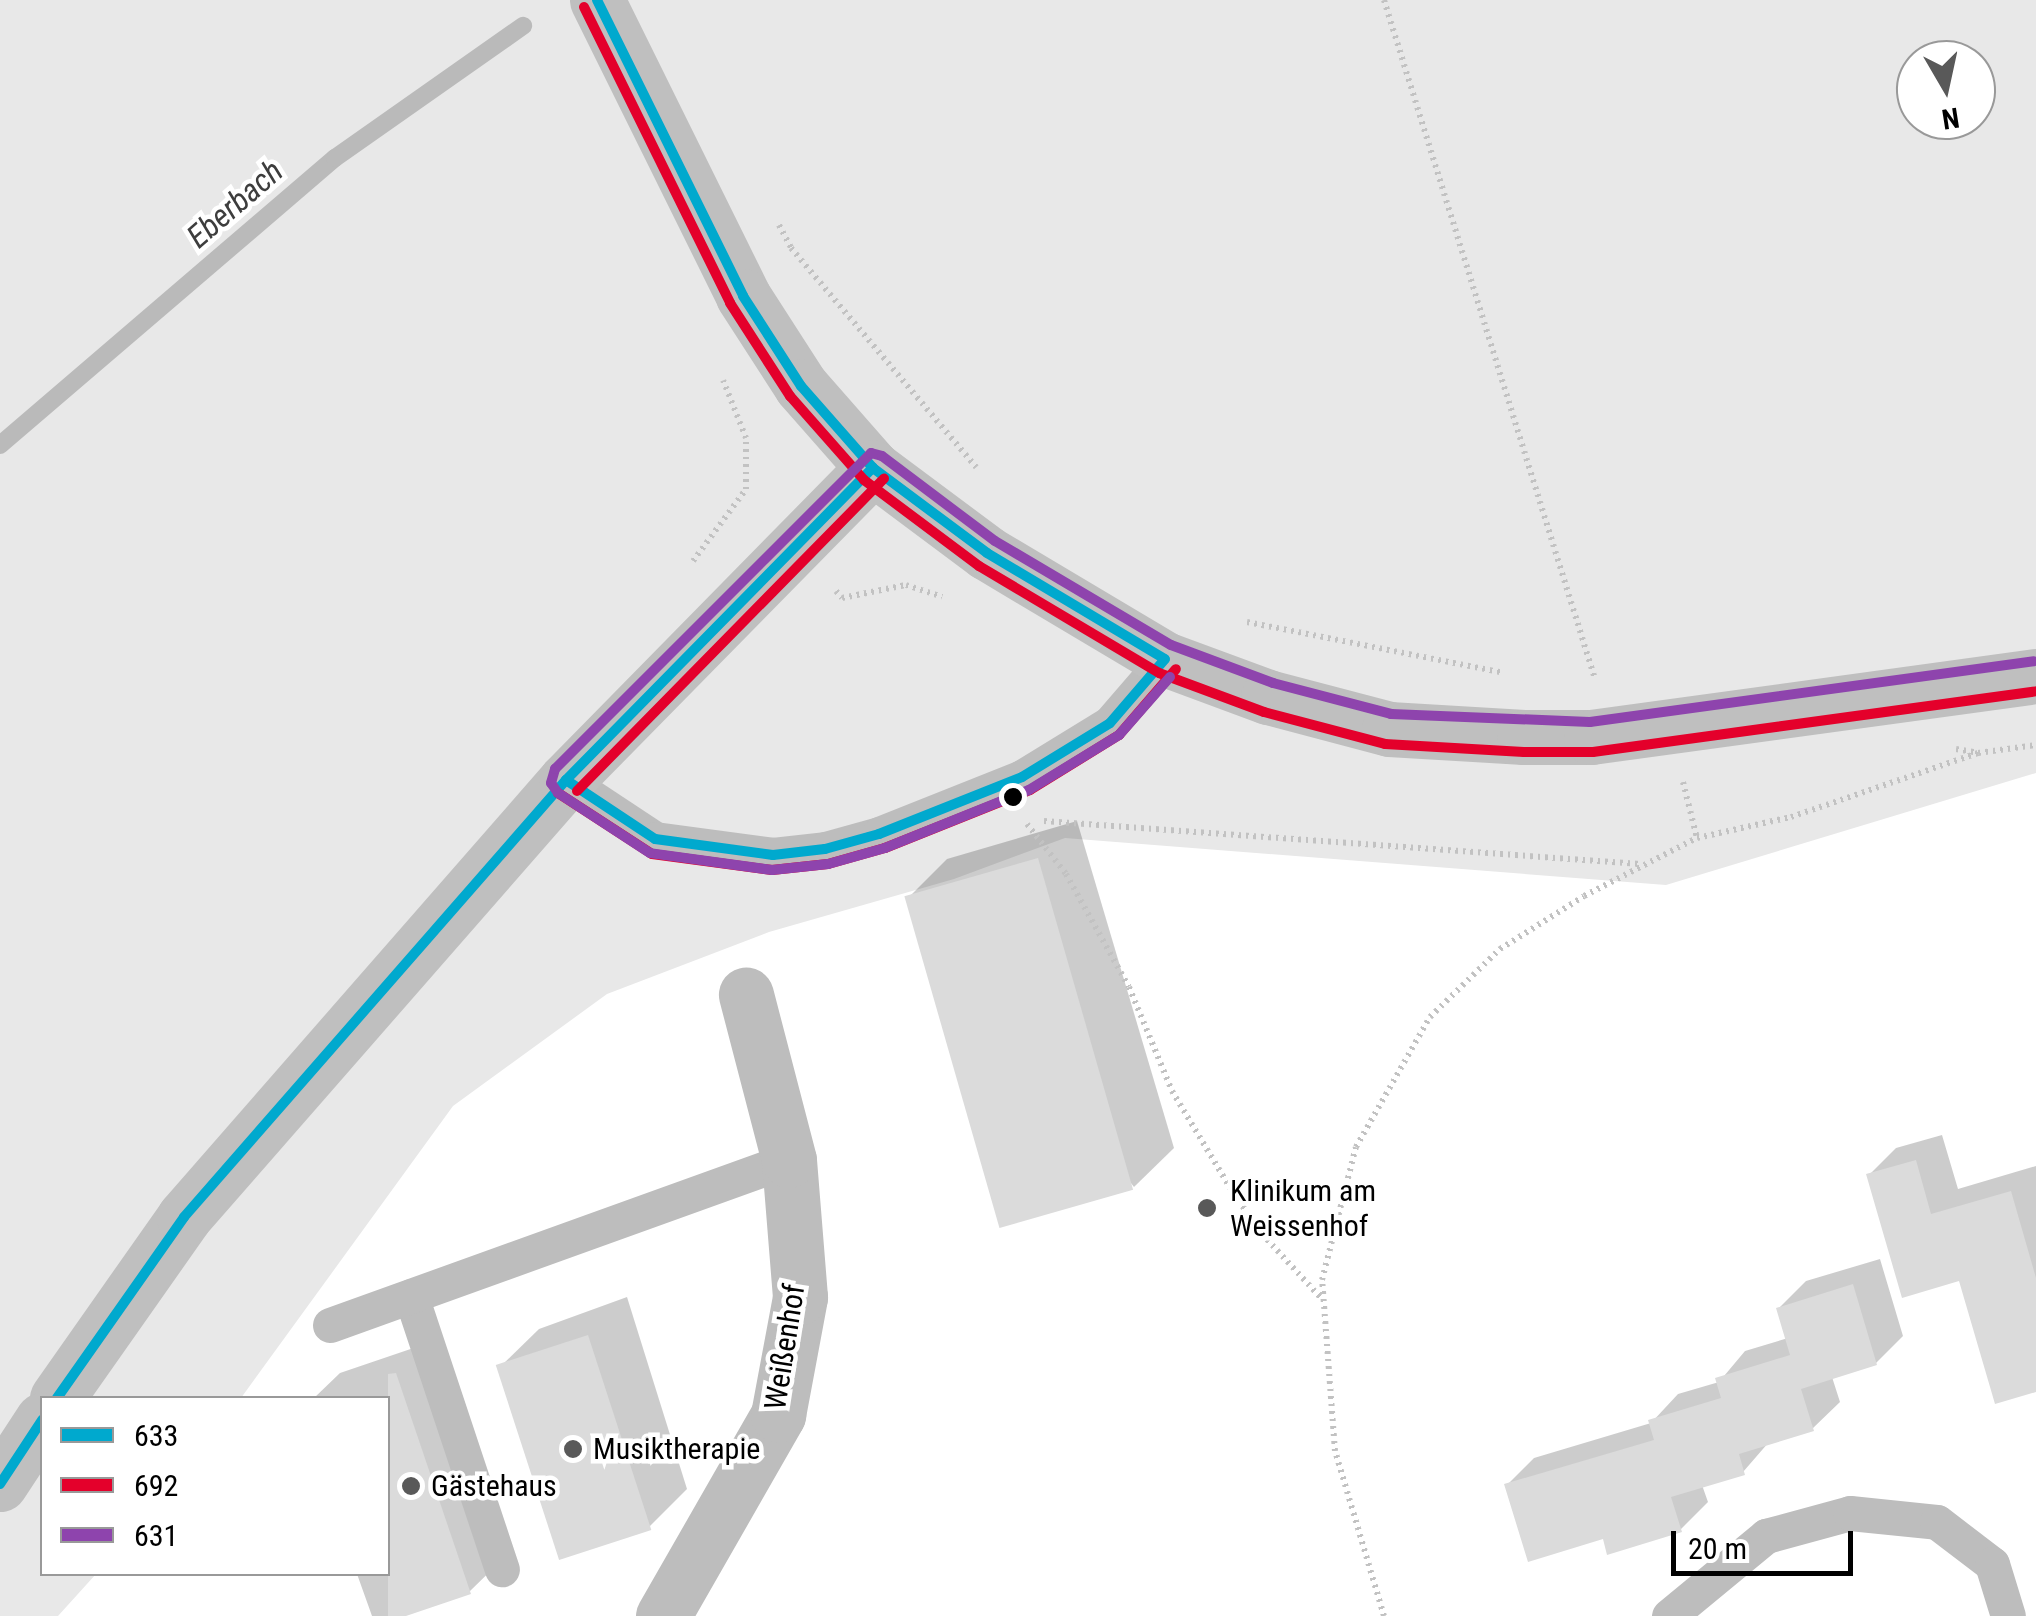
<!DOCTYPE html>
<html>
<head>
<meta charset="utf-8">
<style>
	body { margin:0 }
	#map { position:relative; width:2036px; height:1616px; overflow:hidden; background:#fff; font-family:"Roboto Condensed",sans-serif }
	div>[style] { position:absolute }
	.green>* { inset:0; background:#e8e8e8 }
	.shadow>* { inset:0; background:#0003 }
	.stream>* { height:18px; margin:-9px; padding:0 9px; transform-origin:9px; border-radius:9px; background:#bababa }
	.building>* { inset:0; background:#dbdbdb; transform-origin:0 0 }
	.path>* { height:6px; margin-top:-3px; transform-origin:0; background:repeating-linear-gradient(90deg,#c2c2c2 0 2.5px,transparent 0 7.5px) }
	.lane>* { height:35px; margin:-17.5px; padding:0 17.5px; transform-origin:17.5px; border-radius:17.5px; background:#bdbdbd }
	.street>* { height:55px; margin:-27.5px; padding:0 27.5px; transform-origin:27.5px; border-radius:27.5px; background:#bdbdbd }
	.secondary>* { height:55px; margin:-27.5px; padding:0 27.5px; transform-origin:27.5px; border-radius:27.5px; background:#bfbfbf }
	.bus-1>* { height:10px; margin:-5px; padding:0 5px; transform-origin:5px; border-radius:5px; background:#00a9ce }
	.bus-2>* { height:10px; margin:-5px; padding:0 5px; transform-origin:5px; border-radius:5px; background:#e4002b }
	.bus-3>* { height:10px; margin:-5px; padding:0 5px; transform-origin:5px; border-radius:5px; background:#8e44ad }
	.dots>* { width:28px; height:28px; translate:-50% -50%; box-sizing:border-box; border:5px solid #fff; border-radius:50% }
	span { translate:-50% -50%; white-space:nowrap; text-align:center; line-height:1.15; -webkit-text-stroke:9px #fff; paint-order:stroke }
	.poi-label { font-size:30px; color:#000 }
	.left { translate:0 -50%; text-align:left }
	.street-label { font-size:30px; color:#000 }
	.water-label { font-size:32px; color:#3d3d3d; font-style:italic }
	.legend { position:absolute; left:40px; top:1396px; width:350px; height:180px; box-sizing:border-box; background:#fff; border:2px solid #999; margin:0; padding:12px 18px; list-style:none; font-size:30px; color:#000 }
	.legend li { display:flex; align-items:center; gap:20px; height:50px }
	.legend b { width:50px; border:2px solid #999 }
	.north { position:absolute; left:1896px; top:40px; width:100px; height:100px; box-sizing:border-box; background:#fff; border:2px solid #999; border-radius:50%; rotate:171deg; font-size:28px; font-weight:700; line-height:40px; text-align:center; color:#000 }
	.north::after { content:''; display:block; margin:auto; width:35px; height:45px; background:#595959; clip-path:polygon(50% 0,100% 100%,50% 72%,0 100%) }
	.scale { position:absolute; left:1671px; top:1531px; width:182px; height:45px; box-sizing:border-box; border:5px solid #000; border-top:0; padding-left:12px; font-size:30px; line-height:35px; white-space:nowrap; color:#000; -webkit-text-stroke:8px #fff; paint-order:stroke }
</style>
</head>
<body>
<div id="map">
	<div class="green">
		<i style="clip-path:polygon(evenodd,0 0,2036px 0,2036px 773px,1666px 885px,1065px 838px,954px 879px,769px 932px,607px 994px,453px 1106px,241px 1398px,42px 1398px,42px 1574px,96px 1574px,58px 1616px,0 1616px,0 0,1916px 60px,1976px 60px,1976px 120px,1916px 120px,1916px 60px)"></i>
	</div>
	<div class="shadow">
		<i style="clip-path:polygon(1077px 821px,1174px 1148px,1134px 1187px,908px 898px,947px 859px)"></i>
		<i style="clip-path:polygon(1942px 1135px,1958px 1189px,2036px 1166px,2036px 1390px,1961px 1278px,1869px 1175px,1896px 1148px)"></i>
		<i style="clip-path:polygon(1880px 1259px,1903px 1336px,1876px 1363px,1832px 1377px,1840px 1402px,1812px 1429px,1769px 1442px,1743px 1472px,1702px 1485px,1708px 1502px,1680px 1530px,1605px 1536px,1507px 1485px,1534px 1458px,1651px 1423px,1678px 1394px,1719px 1382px,1745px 1351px,1788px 1338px,1779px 1308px,1806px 1281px)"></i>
		<i style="clip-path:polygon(627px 1297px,687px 1489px,648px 1528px,499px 1368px,539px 1329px)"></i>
		<i style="clip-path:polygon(437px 1340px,509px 1553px,469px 1592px,399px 1616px,372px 1616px,357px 1574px,388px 1574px,388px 1398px,314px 1398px,340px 1373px)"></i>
	</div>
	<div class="stream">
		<i style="left:0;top:445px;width:441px;rotate:-40.6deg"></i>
		<i style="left:335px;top:158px;width:230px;rotate:-35.1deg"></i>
	</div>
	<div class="building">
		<i style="left:1038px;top:858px;width:345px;height:139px;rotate:74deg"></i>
		<i style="clip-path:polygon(1916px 1160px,1931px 1214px,2011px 1191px,2036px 1278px,2036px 1392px,1995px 1404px,1959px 1281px,1902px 1298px,1866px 1174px)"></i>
		<i style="clip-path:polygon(1853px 1284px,1877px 1365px,1801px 1389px,1814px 1431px,1739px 1454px,1745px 1475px,1671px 1497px,1682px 1532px,1607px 1555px,1603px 1539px,1528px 1562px,1504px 1484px,1654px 1440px,1648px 1420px,1721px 1398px,1715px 1378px,1790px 1355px,1776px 1308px)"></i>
		<i style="left:588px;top:1335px;width:205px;height:97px;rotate:72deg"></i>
		<i style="clip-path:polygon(396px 1373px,471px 1594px,406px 1616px,388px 1616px,388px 1374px)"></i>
	</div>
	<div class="path">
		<i style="left:1384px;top:0;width:711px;rotate:72.74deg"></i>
		<i style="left:779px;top:225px;width:26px;rotate:62deg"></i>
		<i style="left:791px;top:248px;width:287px;rotate:49.8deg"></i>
		<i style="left:693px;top:561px;width:89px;rotate:-53.6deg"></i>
		<i style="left:746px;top:489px;width:51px;rotate:-90deg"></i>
		<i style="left:746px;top:438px;width:62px;rotate:-111.6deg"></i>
		<i style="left:836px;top:591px;width:9px;rotate:49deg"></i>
		<i style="left:842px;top:598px;width:65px;rotate:-11.5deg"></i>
		<i style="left:906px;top:585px;width:38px;rotate:18deg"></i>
		<i style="left:1247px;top:622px;width:262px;rotate:11.2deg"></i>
		<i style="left:1956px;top:749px;width:22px;rotate:10deg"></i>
		<i style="left:1683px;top:782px;width:58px;rotate:76deg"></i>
		<i style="left:1044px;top:821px;width:598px;rotate:4.13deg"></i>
		<i style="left:1027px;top:824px;width:63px;rotate:52deg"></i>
		<i style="left:1066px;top:874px;width:129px;rotate:60.9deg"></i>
		<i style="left:1129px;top:987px;width:113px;rotate:67.5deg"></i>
		<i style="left:1172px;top:1091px;width:120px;rotate:59deg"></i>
		<i style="left:1234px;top:1194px;width:49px;rotate:55deg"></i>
		<i style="left:1262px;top:1234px;width:88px;rotate:47.3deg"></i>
		<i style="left:1384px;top:1616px;width:172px;rotate:-106.5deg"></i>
		<i style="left:1335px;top:1451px;width:171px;rotate:-94.3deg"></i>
		<i style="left:1322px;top:1280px;width:137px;rotate:-75.7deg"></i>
		<i style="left:1356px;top:1147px;width:150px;rotate:-60.4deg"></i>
		<i style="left:1430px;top:1017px;width:98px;rotate:-44.2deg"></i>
		<i style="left:1500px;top:949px;width:99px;rotate:-32.2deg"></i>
		<i style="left:1584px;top:896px;width:127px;rotate:-27.2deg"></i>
		<i style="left:1697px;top:838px;width:96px;rotate:-12.6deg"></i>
		<i style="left:1791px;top:817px;width:198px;rotate:-18.9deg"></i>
		<i style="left:1978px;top:753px;width:59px;rotate:-7.9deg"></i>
	</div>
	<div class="lane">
		<i style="left:566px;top:780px;width:107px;rotate:33.5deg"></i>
		<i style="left:655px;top:839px;width:119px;rotate:7.7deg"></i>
		<i style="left:773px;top:855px;width:52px;rotate:-6.6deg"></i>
		<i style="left:825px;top:849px;width:56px;rotate:-15.5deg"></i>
		<i style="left:879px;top:834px;width:154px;rotate:-21.7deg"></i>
		<i style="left:1022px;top:777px;width:103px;rotate:-31.5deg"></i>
		<i style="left:1110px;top:723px;width:84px;rotate:-49.3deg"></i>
		<i style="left:411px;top:1296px;width:288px;rotate:71.6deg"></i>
		<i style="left:330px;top:1325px;width:488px;rotate:-19.8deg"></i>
		<i style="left:1669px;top:1616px;width:126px;rotate:-39.5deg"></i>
		<i style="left:1766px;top:1536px;width:87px;rotate:-15.3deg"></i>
		<i style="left:1850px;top:1513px;width:87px;rotate:5.9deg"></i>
		<i style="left:1937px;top:1522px;width:69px;rotate:37.4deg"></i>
		<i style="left:1992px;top:1564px;width:54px;rotate:72.9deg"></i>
	</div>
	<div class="street">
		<i style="left:663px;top:1616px;width:232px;rotate:-60.2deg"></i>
		<i style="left:778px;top:1415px;width:120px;rotate:-79.4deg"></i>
		<i style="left:800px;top:1297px;width:137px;rotate:-94.6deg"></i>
		<i style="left:789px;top:1160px;width:171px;rotate:-104.6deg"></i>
	</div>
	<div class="secondary">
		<i style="left:597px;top:0;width:330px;rotate:63.7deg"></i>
		<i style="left:743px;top:296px;width:107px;rotate:57.2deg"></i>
		<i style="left:801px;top:386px;width:109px;rotate:48.7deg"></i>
		<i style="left:873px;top:468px;width:142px;rotate:36.7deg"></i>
		<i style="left:987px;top:553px;width:207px;rotate:30.8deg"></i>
		<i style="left:1165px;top:659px;width:110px;rotate:20.3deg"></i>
		<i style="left:1268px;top:697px;width:125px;rotate:14.8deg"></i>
		<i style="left:1389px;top:729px;width:135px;rotate:3.4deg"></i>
		<i style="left:1524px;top:737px;width:67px"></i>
		<i style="left:1591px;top:737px;width:449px;rotate:-7.8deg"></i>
		<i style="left:57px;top:1398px;width:221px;rotate:-54.9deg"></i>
		<i style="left:184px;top:1217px;width:580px;rotate:-48.84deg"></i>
		<i style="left:566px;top:780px;width:438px;rotate:-45.5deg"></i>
		<i style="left:0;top:1484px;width:77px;rotate:-56.7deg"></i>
	</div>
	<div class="bus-1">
		<i style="left:597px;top:0;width:330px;rotate:63.7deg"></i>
		<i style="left:743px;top:296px;width:107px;rotate:57.2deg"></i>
		<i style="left:801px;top:386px;width:109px;rotate:48.7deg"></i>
		<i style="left:873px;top:468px;width:142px;rotate:36.7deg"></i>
		<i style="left:987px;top:553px;width:207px;rotate:30.8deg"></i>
		<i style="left:566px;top:780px;width:107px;rotate:33.5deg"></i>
		<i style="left:655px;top:839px;width:119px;rotate:7.7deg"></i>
		<i style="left:773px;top:855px;width:52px;rotate:-6.6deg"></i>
		<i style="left:825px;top:849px;width:56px;rotate:-15.5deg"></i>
		<i style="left:879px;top:834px;width:154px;rotate:-21.7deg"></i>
		<i style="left:1022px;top:777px;width:103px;rotate:-31.5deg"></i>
		<i style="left:1110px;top:723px;width:84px;rotate:-49.3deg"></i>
		<i style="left:57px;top:1398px;width:221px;rotate:-54.9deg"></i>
		<i style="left:184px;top:1217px;width:580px;rotate:-48.84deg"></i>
		<i style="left:566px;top:780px;width:438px;rotate:-45.5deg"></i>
		<i style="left:0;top:1484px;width:77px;rotate:-56.7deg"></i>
	</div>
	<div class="bus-2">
		<i style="left:584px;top:7px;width:330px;rotate:63.7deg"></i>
		<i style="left:730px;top:303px;width:111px;rotate:57.2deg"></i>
		<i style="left:790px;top:396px;width:112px;rotate:48.6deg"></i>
		<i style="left:864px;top:480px;width:144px;rotate:36.8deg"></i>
		<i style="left:979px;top:566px;width:209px;rotate:30.7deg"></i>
		<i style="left:1159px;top:673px;width:112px;rotate:20.4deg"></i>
		<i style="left:1264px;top:712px;width:125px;rotate:14.8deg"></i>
		<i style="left:1385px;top:744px;width:139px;rotate:3.3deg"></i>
		<i style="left:1524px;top:752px;width:69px"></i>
		<i style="left:1593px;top:752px;width:447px;rotate:-7.8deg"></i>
		<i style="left:577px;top:791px;width:438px;rotate:-45.5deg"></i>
		<i style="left:558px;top:793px;width:112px;rotate:33deg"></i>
		<i style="left:652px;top:854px;width:121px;rotate:7.6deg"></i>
		<i style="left:772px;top:870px;width:56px;rotate:-6.1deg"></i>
		<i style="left:828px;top:864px;width:59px;rotate:-15.7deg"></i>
		<i style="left:885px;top:848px;width:156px;rotate:-21.8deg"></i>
		<i style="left:1030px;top:790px;width:105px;rotate:-31.7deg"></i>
		<i style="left:1119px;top:735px;width:87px;rotate:-49.2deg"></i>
	</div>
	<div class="bus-3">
		<i style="left:1170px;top:677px;width:77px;rotate:131.3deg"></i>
		<i style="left:1119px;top:735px;width:105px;rotate:148.6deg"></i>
		<i style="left:1029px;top:790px;width:155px;rotate:158.1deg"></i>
		<i style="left:885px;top:848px;width:59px;rotate:164.3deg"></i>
		<i style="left:828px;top:864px;width:56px;rotate:173.9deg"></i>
		<i style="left:772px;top:870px;width:123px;rotate:-172.1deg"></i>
		<i style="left:650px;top:853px;width:110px;rotate:-146.9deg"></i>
		<i style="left:558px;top:793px;width:12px;rotate:-125deg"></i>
		<i style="left:551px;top:783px;width:15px;rotate:-74deg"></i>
		<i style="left:555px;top:769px;width:447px;rotate:-45deg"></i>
		<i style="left:871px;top:453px;width:11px;rotate:15deg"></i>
		<i style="left:882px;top:456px;width:141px;rotate:37deg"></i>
		<i style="left:995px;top:541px;width:204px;rotate:30.6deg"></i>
		<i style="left:1171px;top:645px;width:109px;rotate:20.4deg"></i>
		<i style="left:1273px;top:683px;width:122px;rotate:14.7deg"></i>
		<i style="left:1391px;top:714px;width:199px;rotate:2.3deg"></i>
		<i style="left:1590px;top:722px;width:448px;rotate:-7.8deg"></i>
	</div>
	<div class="dots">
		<i style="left:1013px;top:797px;background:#000"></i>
		<i style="left:1207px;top:1208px;background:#595959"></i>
		<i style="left:573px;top:1449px;background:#595959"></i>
		<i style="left:411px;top:1486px;background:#595959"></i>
	</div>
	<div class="poi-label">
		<span class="left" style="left:1230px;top:1208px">Klinikum am<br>Weissenhof</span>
		<span class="left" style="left:593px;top:1449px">Musiktherapie</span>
		<span class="left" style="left:431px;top:1486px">Gästehaus</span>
	</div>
	<div class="street-label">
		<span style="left:785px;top:1347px;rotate:-81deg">Weißenhof</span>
	</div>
	<div class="water-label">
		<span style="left:235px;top:204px;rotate:-41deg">Eberbach</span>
	</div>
	<ul class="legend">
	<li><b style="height:12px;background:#00a9ce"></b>633</li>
	<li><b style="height:12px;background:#e4002b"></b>692</li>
	<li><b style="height:12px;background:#8e44ad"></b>631</li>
	</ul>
	<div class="north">N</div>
	<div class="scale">20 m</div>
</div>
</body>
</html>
